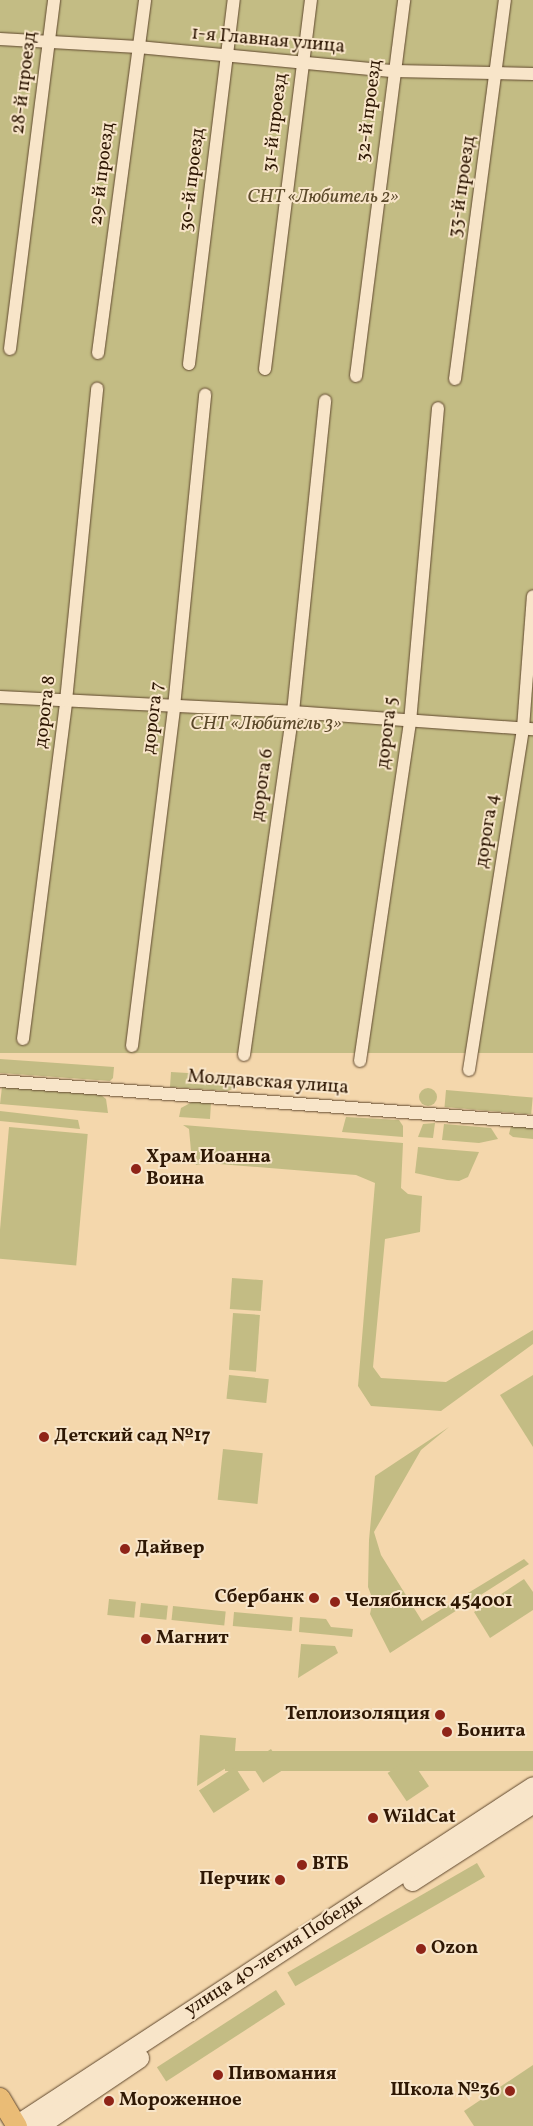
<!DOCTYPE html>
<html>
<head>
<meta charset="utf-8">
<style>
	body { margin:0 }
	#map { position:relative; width:533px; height:2126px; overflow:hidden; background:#f4d7ac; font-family:Vollkorn,serif }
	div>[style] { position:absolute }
	.green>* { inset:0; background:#c3bc84; transform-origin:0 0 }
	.round { border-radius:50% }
	.roads { filter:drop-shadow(0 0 1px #60482e) drop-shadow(0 0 1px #60482e) }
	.street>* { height:12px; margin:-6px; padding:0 6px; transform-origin:6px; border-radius:6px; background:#f8e5c9 }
	.secondary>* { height:19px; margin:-9.5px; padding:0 9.5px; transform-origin:9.5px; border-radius:9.5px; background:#f8e5c9 }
	.primary>* { height:20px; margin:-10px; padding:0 10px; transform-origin:10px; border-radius:10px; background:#eabc76 }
	.dots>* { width:14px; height:14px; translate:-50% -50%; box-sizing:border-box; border:2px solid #f8e5c9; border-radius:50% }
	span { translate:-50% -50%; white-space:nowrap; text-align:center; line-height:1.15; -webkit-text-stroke:4px #f8e5c9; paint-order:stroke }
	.street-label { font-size:19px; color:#2f1804 }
	.park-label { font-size:19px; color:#5b492a; font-style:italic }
	.poi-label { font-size:19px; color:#2f1804; font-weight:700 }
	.left { translate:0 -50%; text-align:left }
	.right { translate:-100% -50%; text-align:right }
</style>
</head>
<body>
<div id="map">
	<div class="green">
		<i style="left:0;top:0;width:533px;height:1053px"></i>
		<i style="clip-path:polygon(0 1059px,114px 1067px,113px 1078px,110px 1081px,0 1073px)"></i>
		<i style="clip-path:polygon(171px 1072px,238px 1076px,237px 1088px,227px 1091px,170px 1087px)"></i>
		<i style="clip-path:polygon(2px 1087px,101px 1095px,106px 1099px,108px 1113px,0 1104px)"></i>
		<i class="round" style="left:419px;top:1088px;width:18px;height:18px"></i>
		<i style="left:446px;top:1090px;width:87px;height:17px;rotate:5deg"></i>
		<i style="clip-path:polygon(194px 1101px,211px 1103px,210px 1119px,179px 1117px,181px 1108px)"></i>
		<i style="clip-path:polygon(0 1111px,78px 1120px,80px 1129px,0 1121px)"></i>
		<i style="clip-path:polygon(346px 1117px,399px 1120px,403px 1126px,403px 1137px,342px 1132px)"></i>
		<i style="clip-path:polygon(435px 1123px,433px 1138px,418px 1137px,423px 1124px)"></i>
		<i style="clip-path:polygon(444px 1124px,491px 1128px,498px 1139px,479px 1143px,442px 1140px)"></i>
		<i style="clip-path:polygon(183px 1125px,403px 1143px,401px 1188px,408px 1194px,422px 1196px,420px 1232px,385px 1239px,373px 1367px,381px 1378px,446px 1382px,533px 1330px,533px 1344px,441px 1411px,371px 1406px,358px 1386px,375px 1183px,356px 1175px,207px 1163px,196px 1165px,191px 1151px,189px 1129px)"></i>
		<i style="clip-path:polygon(511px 1126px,533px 1128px,533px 1139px,513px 1137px,509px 1134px)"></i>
		<i style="left:9px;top:1127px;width:79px;height:132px;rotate:5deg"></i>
		<i style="clip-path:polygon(418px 1147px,479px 1152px,468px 1177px,459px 1181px,447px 1180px,415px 1173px)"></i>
		<i style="left:232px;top:1278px;width:31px;height:31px;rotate:4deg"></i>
		<i style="left:233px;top:1313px;width:27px;height:57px;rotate:4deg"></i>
		<i style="left:229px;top:1375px;width:40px;height:24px;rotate:6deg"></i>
		<i style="clip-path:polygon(533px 1375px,533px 1447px,500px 1395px)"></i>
		<i style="clip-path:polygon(449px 1427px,421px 1450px,374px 1532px,381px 1555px,422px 1621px,524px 1559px,529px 1564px,390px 1653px,370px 1614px,373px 1600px,368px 1587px,369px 1540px,375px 1476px)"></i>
		<i style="left:223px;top:1449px;width:40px;height:51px;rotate:6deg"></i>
		<i style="clip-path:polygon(524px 1579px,533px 1592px,533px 1610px,490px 1638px,474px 1612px)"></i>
		<i style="left:109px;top:1599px;width:27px;height:16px;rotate:6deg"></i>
		<i style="left:141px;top:1603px;width:27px;height:14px;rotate:6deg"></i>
		<i style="left:173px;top:1606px;width:53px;height:14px;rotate:6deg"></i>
		<i style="left:234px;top:1612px;width:59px;height:14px;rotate:5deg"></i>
		<i style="clip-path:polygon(300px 1617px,326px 1619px,331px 1627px,353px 1629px,352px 1637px,299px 1632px)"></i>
		<i style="clip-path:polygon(301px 1644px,335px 1646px,338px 1653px,298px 1678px)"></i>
		<i style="clip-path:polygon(200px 1735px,236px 1738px,234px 1763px,197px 1786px)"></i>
		<i style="left:271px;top:1749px;width:24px;height:25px;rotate:57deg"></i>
		<i style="left:533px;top:1751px;width:20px;height:308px;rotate:90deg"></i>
		<i style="left:410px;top:1758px;width:34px;height:27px;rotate:56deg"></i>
		<i style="left:235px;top:1767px;width:27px;height:43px;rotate:57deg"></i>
		<i style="left:477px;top:1863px;width:16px;height:219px;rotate:60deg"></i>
		<i style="left:276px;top:1990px;width:17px;height:142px;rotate:57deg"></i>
		<i style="clip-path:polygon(533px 2065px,533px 2126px,474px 2126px,464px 2111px)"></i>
	</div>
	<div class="roads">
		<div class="street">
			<i style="left:0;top:39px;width:138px;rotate:3.3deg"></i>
			<i style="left:138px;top:47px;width:257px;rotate:5.4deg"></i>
			<i style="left:394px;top:71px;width:139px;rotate:1.2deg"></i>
			<i style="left:10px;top:349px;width:352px;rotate:-82.8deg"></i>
			<i style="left:98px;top:353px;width:356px;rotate:-82.4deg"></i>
			<i style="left:189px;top:364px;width:367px;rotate:-83deg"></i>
			<i style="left:265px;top:369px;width:372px;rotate:-82.9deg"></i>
			<i style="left:356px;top:376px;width:379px;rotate:-82.7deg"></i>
			<i style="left:455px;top:379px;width:382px;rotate:-82.5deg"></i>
			<i style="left:0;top:697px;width:293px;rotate:2.9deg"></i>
			<i style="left:293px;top:712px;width:241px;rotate:4.1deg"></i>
			<i style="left:23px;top:1039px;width:341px;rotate:-82.7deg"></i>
			<i style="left:66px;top:701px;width:314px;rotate:-84.3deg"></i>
			<i style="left:132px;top:1046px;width:342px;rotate:-82.9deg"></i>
			<i style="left:174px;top:707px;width:314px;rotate:-84.3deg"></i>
			<i style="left:244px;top:1055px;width:346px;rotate:-81.9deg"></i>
			<i style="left:293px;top:712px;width:313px;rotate:-84.1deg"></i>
			<i style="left:360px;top:1061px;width:343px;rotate:-81.6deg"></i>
			<i style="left:410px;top:722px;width:315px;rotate:-84.9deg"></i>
			<i style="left:469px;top:1070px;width:346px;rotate:-81deg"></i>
			<i style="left:523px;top:728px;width:132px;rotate:-85.7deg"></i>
			<i style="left:0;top:1081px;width:535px;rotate:4.4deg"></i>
		</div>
		<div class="secondary">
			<i style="left:412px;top:1881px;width:144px;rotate:-32.8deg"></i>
			<i style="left:16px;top:2125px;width:618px;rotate:-33.25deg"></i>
			<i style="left:38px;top:2126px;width:122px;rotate:-34deg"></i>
		</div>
		<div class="primary">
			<i style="left:0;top:2098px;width:33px;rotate:59deg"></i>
		</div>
	</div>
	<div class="dots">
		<i style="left:136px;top:1169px;background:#8f2418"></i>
		<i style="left:44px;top:1437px;background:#8f2418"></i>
		<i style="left:125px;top:1549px;background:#8f2418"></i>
		<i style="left:314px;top:1598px;background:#8f2418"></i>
		<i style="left:335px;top:1602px;background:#8f2418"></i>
		<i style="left:146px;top:1639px;background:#8f2418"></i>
		<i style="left:440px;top:1715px;background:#8f2418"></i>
		<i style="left:447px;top:1732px;background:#8f2418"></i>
		<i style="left:373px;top:1818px;background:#8f2418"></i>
		<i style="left:302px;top:1865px;background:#8f2418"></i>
		<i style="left:280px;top:1880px;background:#8f2418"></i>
		<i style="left:421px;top:1949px;background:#8f2418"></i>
		<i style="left:218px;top:2075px;background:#8f2418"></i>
		<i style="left:510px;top:2091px;background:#8f2418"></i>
		<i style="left:109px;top:2101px;background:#8f2418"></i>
	</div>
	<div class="street-label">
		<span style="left:268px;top:41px;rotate:5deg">1-я Главная улица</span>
		<span style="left:25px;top:83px;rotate:-83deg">28-й проезд</span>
		<span style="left:370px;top:111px;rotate:-83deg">32-й проезд</span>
		<span style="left:276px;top:123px;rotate:-83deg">31-й проезд</span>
		<span style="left:103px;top:174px;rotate:-83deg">29-й проезд</span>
		<span style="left:193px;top:180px;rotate:-83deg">30-й проезд</span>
		<span style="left:463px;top:187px;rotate:-82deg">33-й проезд</span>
		<span style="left:46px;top:712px;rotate:-83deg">дорога 8</span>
		<span style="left:154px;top:718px;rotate:-83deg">дорога 7</span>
		<span style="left:388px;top:733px;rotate:-83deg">дорога 5</span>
		<span style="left:263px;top:785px;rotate:-82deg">дорога 6</span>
		<span style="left:488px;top:831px;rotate:-81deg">дорога 4</span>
		<span style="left:268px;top:1083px;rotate:4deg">Молдавская улица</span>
		<span style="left:274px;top:1956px;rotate:-33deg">улица 40-летия Победы</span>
	</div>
	<div class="park-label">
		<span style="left:323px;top:198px">СНТ «Любитель 2»</span>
		<span style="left:266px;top:725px">СНТ «Любитель 3»</span>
	</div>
	<div class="poi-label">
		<span class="left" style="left:146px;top:1169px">Храм Иоанна<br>Воина</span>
		<span class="left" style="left:54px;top:1437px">Детский сад №17</span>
		<span class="left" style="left:135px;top:1549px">Дайвер</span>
		<span class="right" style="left:304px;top:1598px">Сбербанк</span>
		<span class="left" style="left:345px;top:1602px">Челябинск 454001</span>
		<span class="left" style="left:156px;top:1639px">Магнит</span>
		<span class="right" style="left:430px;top:1715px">Теплоизоляция</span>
		<span class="left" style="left:457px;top:1732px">Бонита</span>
		<span class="left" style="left:383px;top:1818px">WildCat</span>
		<span class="left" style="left:312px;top:1865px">ВТБ</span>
		<span class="right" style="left:270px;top:1880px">Перчик</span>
		<span class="left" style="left:431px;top:1949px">Ozon</span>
		<span class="left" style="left:228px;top:2075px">Пивомания</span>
		<span class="right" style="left:500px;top:2091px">Школа №36</span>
		<span class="left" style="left:119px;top:2101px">Мороженное</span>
	</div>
</div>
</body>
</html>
